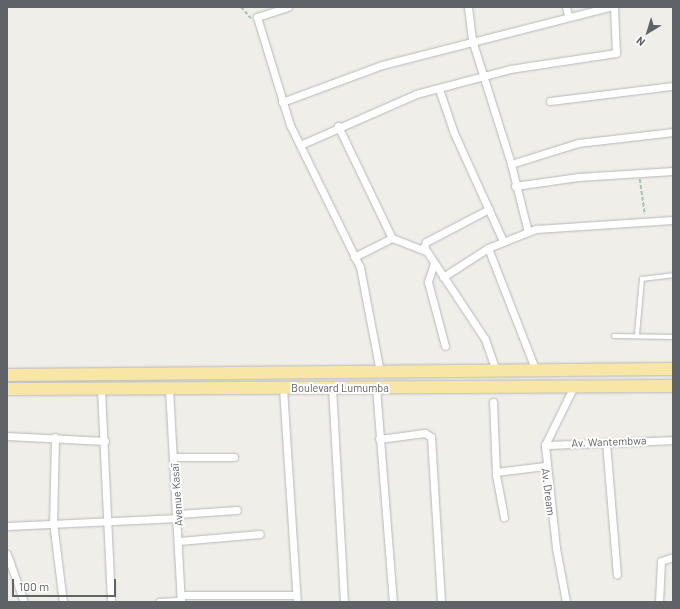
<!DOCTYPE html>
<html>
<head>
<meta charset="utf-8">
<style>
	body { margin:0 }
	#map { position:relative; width:680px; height:609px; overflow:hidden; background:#f0eee8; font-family:Barlow,sans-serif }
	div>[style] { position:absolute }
	.path>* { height:1.5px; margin-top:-0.75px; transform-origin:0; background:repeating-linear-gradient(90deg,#a0c6ab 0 4px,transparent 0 6px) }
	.roads { filter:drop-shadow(0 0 1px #b5b8bb) drop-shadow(0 0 1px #b5b8bb) }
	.service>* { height:3.5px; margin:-1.75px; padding:0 1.75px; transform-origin:1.75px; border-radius:1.75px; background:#fff }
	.minor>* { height:7px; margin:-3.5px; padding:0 3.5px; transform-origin:3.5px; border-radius:3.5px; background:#fff }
	.trunk>* { height:12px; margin:-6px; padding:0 6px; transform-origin:6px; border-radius:6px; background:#f8e6a6 }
	span { translate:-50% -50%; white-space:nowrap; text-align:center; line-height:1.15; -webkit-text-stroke:4px #fff; paint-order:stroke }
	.street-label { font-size:11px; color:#5f6367 }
	.frame { position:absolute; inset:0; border:8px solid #5f6367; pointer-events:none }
	.north { position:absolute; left:628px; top:12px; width:40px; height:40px; -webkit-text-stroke:3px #fff; paint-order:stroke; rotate:218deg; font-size:11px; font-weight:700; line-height:16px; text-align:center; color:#5f6367 }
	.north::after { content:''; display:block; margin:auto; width:14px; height:18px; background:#5f6367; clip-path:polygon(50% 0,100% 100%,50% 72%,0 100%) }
	.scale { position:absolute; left:12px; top:579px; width:104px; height:18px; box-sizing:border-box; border:2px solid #5f6367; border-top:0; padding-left:5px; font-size:12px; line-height:14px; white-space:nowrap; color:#5f6367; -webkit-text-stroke:3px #fff; paint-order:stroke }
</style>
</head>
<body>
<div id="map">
	<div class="path">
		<i style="left:241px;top:7px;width:15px;rotate:48deg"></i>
		<i style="left:640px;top:179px;width:36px;rotate:82deg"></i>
	</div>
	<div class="roads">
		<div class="service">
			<i style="left:637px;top:335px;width:56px;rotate:-84.9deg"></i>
			<i style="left:642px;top:279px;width:31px;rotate:-7deg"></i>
			<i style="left:614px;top:336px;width:58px;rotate:1deg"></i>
		</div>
		<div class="minor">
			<i style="left:288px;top:7px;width:33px;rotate:162deg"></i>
			<i style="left:257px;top:17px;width:113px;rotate:73deg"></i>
			<i style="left:290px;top:125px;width:158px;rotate:63.8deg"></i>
			<i style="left:360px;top:267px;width:107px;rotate:79.2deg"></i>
			<i style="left:468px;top:7px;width:33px;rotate:83deg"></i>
			<i style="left:472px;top:40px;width:130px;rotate:72.5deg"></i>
			<i style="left:511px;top:164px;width:70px;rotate:76deg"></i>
			<i style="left:566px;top:7px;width:8px;rotate:76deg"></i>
			<i style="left:439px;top:89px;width:46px;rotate:71.2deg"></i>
			<i style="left:454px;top:133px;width:119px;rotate:65.6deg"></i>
			<i style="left:550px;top:101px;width:124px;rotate:-7deg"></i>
			<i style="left:282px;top:102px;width:107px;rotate:-20.3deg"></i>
			<i style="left:382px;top:65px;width:235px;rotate:-14.3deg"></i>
			<i style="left:338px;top:126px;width:124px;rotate:64.3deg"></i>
			<i style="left:392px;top:238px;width:36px;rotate:21deg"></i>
			<i style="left:300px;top:145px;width:127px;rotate:-23.7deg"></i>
			<i style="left:416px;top:94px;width:97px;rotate:-14.9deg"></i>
			<i style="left:510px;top:69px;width:107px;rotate:-8.6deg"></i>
			<i style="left:616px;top:53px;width:46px;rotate:-92.5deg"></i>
			<i style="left:511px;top:164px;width:70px;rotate:-17.4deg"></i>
			<i style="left:578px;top:143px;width:96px;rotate:-6.6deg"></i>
			<i style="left:515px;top:186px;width:64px;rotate:-8.1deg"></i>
			<i style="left:578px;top:177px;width:95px;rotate:-3.6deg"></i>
			<i style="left:489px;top:209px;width:71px;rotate:152.4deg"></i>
			<i style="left:426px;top:242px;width:5px;rotate:112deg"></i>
			<i style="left:424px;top:247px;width:110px;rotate:56.5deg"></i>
			<i style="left:485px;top:339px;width:34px;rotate:71deg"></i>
			<i style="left:488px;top:248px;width:132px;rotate:68.7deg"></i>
			<i style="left:354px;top:257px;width:42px;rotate:-26.6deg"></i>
			<i style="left:434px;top:263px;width:20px;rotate:108deg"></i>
			<i style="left:428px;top:282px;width:66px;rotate:75.1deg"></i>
			<i style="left:443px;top:277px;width:54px;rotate:-32.8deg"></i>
			<i style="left:488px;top:248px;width:52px;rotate:-21.6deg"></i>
			<i style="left:536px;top:229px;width:137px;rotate:-3.8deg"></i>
			<i style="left:332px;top:387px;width:215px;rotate:86.8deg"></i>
			<i style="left:376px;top:387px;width:216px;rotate:85.5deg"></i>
			<i style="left:283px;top:388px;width:214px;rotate:86.3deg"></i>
			<i style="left:101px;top:389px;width:213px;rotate:87.3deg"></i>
			<i style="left:169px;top:389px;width:213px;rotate:86.8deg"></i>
			<i style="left:493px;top:402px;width:73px;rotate:87.6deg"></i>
			<i style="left:496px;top:475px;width:43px;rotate:79.2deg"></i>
			<i style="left:7px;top:436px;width:98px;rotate:2.9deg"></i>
			<i style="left:55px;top:437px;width:85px;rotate:91.3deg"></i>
			<i style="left:53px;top:522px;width:81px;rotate:82.9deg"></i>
			<i style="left:379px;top:439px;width:46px;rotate:-7.4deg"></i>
			<i style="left:425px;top:433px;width:7px;rotate:34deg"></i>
			<i style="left:431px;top:437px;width:165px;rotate:86.5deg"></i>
			<i style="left:606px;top:442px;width:133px;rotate:85.3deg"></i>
			<i style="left:545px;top:445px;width:128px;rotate:-2.2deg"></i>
			<i style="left:174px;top:457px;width:60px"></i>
			<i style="left:496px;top:472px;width:49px;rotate:-7deg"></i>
			<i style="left:178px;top:514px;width:59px;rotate:-3.9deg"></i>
			<i style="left:7px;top:526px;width:172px;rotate:-2.7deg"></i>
			<i style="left:179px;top:541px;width:81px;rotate:-4.9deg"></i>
			<i style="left:7px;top:554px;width:51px;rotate:70.5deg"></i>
			<i style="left:181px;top:595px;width:115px"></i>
			<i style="left:159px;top:602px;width:22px;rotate:-3deg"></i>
			<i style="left:566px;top:602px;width:55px;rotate:-100.5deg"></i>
			<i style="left:556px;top:548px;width:104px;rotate:-96.1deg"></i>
			<i style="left:545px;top:445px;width:64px;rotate:-63.8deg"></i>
			<i style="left:659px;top:602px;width:41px;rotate:-87.2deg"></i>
			<i style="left:661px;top:561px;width:13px;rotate:-18deg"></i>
		</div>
		<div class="trunk">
			<i style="left:7px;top:375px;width:666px;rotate:-0.52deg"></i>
			<i style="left:7px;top:389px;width:666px;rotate:-0.26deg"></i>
		</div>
	</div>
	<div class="street-label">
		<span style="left:340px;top:388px">Boulevard Lumumba</span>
		<span style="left:609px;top:442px;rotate:-2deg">Av. Wantembwa</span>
		<span style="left:548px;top:492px;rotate:83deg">Av. Dream</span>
		<span style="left:177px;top:495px;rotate:-94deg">Avenue Kasaï</span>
	</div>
	<div class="frame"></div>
	<div class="north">N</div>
	<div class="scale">100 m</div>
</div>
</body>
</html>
